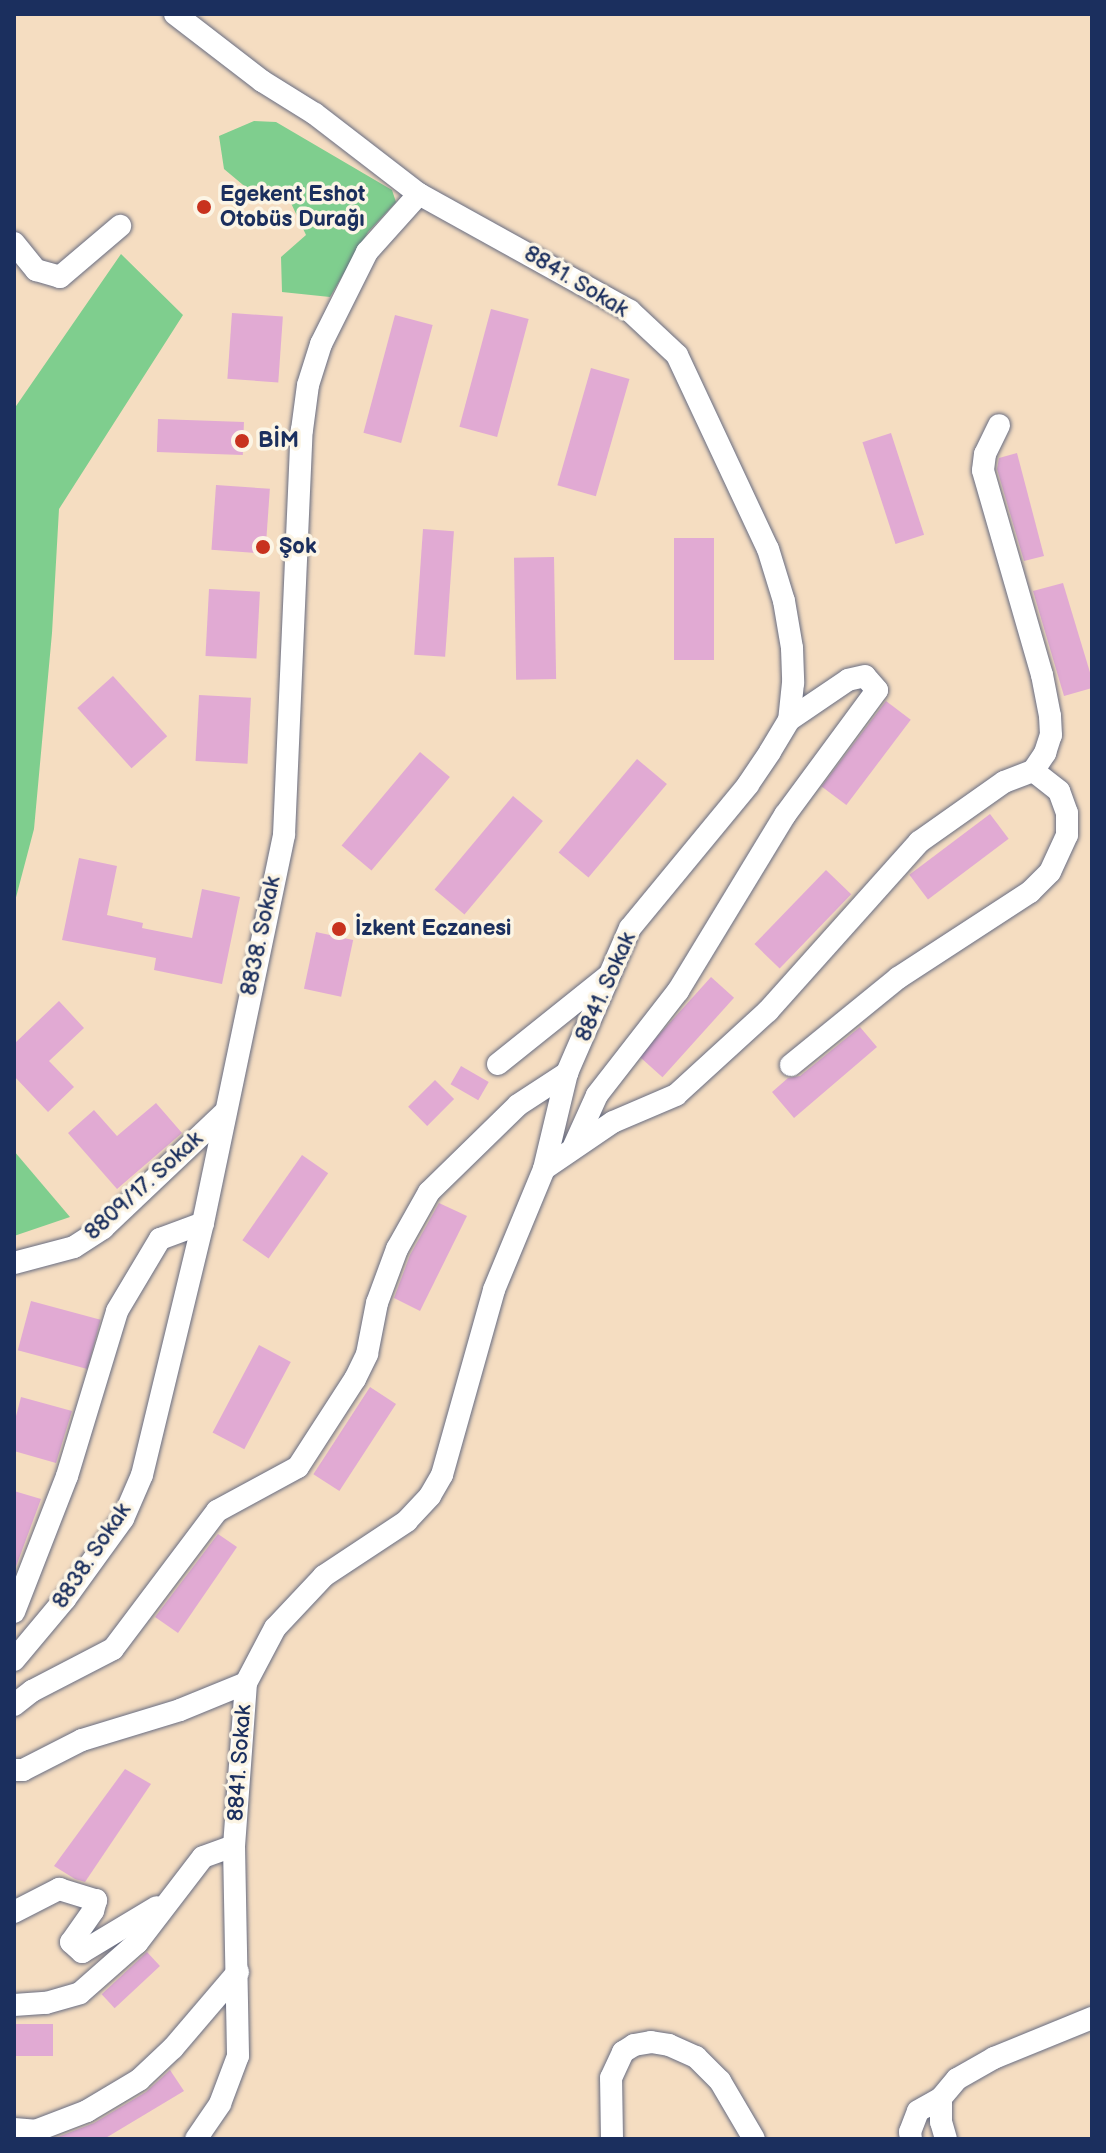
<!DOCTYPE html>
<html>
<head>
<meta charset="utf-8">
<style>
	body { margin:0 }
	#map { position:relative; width:1106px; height:2153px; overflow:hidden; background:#f5ddc1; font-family:"Balsamiq Sans",sans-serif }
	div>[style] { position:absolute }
	.green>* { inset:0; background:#7fce8e }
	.building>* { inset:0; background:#e1aad3; transform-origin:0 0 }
	.roads { filter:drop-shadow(0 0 2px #676c81) drop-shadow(0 0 2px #676c81) }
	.street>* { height:22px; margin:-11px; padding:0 11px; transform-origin:11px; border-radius:11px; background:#fff }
	.dots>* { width:22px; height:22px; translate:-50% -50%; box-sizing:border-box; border:4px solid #fcf5e5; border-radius:50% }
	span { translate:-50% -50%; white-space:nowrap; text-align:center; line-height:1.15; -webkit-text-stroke:7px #fcf5e5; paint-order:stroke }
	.poi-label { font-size:22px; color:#1b2f5e; font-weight:700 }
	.left { translate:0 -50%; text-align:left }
	.street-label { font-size:22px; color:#1b2f5e }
	.frame { position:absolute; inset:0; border:16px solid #1b2f5e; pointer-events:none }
</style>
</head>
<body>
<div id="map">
	<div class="green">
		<i style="clip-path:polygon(254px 121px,276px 122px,392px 190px,396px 202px,368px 232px,330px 297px,282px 292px,281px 257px,306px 235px,290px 201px,260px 199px,224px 169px,219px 136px)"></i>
		<i style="clip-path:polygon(121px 254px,183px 315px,59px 509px,52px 633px,34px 829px,14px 905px,14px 409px)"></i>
		<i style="clip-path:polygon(14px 1151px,70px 1217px,14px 1236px)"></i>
	</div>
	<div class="building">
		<i style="left:491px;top:309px;width:39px;height:122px;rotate:15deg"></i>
		<i style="left:232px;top:313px;width:51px;height:66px;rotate:4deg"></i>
		<i style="left:395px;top:315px;width:39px;height:122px;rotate:15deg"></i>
		<i style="left:591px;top:368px;width:40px;height:122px;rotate:16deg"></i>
		<i style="left:158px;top:419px;width:86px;height:33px;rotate:2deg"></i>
		<i style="left:891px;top:433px;width:107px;height:30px;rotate:72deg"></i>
		<i style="clip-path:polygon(1017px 453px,1044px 556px,1024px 561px,997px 469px,999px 458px)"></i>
		<i style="left:216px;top:485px;width:54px;height:65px;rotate:4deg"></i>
		<i style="left:423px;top:529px;width:31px;height:126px;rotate:4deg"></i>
		<i style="left:674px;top:538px;width:40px;height:122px"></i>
		<i style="left:554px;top:557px;width:122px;height:40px;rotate:89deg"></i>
		<i style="clip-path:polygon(1063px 583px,1092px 679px,1092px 688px,1064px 696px,1033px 591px)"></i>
		<i style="left:209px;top:589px;width:51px;height:67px;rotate:3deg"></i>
		<i style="left:113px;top:676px;width:81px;height:48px;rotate:48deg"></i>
		<i style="left:199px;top:695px;width:52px;height:66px;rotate:3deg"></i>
		<i style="left:886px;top:701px;width:31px;height:107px;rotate:37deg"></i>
		<i style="left:420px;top:752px;width:39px;height:122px;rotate:40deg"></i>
		<i style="left:637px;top:759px;width:39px;height:122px;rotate:40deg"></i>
		<i style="left:513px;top:796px;width:39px;height:122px;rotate:40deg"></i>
		<i style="left:990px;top:814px;width:31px;height:101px;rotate:53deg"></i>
		<i style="clip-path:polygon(79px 858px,117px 866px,107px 915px,143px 923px,142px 928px,192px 938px,202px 889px,240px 897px,222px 984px,154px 970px,156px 958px,62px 940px)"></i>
		<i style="left:826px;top:870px;width:35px;height:103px;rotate:44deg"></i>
		<i style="left:316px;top:932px;width:38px;height:58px;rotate:12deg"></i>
		<i style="left:711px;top:977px;width:31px;height:107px;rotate:42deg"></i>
		<i style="clip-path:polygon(59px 1001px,84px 1028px,49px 1061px,74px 1087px,48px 1112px,14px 1076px,14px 1044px)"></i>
		<i style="clip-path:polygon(860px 1027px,877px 1047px,794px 1118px,772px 1092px,788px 1078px,800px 1076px)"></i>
		<i style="left:461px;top:1066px;width:32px;height:21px;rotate:30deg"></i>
		<i style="left:435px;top:1080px;width:27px;height:38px;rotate:45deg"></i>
		<i style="clip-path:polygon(156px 1103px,182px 1133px,117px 1189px,68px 1133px,94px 1110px,117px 1136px)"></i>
		<i style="left:302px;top:1155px;width:32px;height:104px;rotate:35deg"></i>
		<i style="clip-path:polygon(439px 1203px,467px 1216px,420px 1311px,394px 1298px,410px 1255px)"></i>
		<i style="left:31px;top:1301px;width:72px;height:51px;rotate:15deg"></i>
		<i style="left:259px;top:1345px;width:36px;height:99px;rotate:28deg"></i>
		<i style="left:370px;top:1387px;width:31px;height:104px;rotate:33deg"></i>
		<i style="clip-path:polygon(21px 1397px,72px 1411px,56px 1463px,14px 1451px,14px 1424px)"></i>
		<i style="clip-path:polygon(14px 1491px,41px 1499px,14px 1572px)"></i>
		<i style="clip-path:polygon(218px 1534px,237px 1547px,178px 1633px,155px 1617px)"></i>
		<i style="clip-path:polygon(125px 1769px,151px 1784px,85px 1882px,75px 1879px,54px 1866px)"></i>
		<i style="left:147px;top:1952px;width:19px;height:62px;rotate:47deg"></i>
		<i style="left:53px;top:2024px;width:32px;height:39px;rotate:90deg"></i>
		<i style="clip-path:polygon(170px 2070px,184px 2091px,104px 2139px,53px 2139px,94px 2123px,146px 2092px)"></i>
	</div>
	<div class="roads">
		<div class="street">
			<i style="left:175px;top:14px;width:110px;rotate:37.6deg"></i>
			<i style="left:262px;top:81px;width:62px;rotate:31.9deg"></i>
			<i style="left:315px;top:114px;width:131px;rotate:37.6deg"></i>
			<i style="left:419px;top:194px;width:241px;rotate:29deg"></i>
			<i style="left:630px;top:311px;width:64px;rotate:43.1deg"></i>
			<i style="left:677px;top:355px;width:214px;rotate:64.9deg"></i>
			<i style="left:768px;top:549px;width:54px;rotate:72.9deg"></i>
			<i style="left:784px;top:601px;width:48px;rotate:80.3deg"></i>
			<i style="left:792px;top:648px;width:35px;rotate:88deg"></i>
			<i style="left:793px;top:683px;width:37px;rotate:96deg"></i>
			<i style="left:789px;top:720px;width:37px;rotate:121deg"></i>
			<i style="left:770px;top:752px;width:40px;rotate:124deg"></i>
			<i style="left:748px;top:785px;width:185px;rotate:129.5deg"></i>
			<i style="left:630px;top:928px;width:158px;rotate:113.5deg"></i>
			<i style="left:567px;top:1073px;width:99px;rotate:103.5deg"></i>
			<i style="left:544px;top:1169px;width:131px;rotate:112.5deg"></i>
			<i style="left:494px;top:1290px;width:192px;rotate:105.7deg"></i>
			<i style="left:442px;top:1475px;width:24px;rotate:120deg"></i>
			<i style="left:430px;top:1496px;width:34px;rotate:133deg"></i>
			<i style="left:407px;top:1521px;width:100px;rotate:146.5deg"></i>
			<i style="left:324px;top:1576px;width:71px;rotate:133.3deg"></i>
			<i style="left:275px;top:1628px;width:62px;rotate:117.8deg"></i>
			<i style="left:246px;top:1683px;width:163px;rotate:94.2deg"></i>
			<i style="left:234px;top:1846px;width:210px;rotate:88.9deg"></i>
			<i style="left:238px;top:2056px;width:51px;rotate:110.6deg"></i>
			<i style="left:220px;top:2104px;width:42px;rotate:124.4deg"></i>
			<i style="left:14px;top:243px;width:35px;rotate:51deg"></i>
			<i style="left:36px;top:270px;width:25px;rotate:16deg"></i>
			<i style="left:60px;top:277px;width:79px;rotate:-40.4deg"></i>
			<i style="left:498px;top:1064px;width:142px;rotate:-38.7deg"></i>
			<i style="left:791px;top:1065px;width:138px;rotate:-39.1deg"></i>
			<i style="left:898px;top:978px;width:158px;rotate:-33.1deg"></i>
			<i style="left:1030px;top:892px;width:28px;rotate:-45deg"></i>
			<i style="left:1050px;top:872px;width:41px;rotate:-65.3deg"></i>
			<i style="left:1067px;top:835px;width:22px;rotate:-90deg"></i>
			<i style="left:1067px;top:813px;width:23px;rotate:-110deg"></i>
			<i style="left:1059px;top:791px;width:33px;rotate:-142deg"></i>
			<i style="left:574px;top:1146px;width:56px;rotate:-65.7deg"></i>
			<i style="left:597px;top:1095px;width:132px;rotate:-52.1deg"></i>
			<i style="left:678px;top:991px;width:206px;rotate:-58.7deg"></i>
			<i style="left:785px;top:815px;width:155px;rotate:-53.6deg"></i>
			<i style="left:877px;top:690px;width:18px;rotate:-131deg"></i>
			<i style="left:865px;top:676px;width:17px;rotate:167deg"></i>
			<i style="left:848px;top:680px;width:71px;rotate:145.9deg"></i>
			<i style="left:544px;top:1169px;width:83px;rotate:-34.3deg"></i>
			<i style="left:613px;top:1122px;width:69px;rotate:-23.2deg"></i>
			<i style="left:676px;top:1095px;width:125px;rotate:-42.4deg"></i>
			<i style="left:768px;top:1011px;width:227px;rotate:-48.2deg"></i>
			<i style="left:919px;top:842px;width:104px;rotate:-35.2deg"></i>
			<i style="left:1004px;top:782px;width:31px;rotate:-21deg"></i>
			<i style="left:1033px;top:771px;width:22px;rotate:-56deg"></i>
			<i style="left:1045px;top:753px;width:19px;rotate:-72deg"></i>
			<i style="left:1051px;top:735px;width:19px;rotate:-93deg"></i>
			<i style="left:1050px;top:716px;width:42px;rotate:-101deg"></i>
			<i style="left:1042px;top:675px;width:213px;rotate:-106.1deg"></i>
			<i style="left:983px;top:470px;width:16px;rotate:-83deg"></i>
			<i style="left:985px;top:454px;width:32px;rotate:-64deg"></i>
			<i style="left:14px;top:1263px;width:62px;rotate:-14.9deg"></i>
			<i style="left:74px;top:1247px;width:35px;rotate:-33deg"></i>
			<i style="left:103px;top:1228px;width:166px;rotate:-43.5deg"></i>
			<i style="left:14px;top:1612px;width:146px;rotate:-68.7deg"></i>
			<i style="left:67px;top:1476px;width:172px;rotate:-73.1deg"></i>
			<i style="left:117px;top:1311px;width:84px;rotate:-59.2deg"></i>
			<i style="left:160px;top:1239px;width:46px;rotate:-20.4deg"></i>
			<i style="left:14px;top:1660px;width:80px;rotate:-50.1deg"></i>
			<i style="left:65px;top:1599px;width:99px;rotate:-54.1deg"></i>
			<i style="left:123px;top:1519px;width:48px;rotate:-66.6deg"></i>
			<i style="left:142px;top:1475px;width:259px;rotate:-76.4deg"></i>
			<i style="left:203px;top:1223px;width:396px;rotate:-78.2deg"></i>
			<i style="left:284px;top:835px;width:405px;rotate:-87.5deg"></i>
			<i style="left:302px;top:430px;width:45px;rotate:-82.4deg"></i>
			<i style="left:308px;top:385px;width:43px;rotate:-72.4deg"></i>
			<i style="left:321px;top:344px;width:103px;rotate:-63.4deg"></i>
			<i style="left:367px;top:252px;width:78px;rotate:-48.1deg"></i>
			<i style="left:14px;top:1705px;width:23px;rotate:-38deg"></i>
			<i style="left:32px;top:1691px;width:91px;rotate:-27.4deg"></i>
			<i style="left:113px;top:1649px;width:173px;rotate:-53deg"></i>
			<i style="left:217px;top:1511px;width:92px;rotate:-28.5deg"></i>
			<i style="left:298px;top:1467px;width:105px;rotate:-57.1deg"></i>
			<i style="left:355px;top:1379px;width:28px;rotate:-64deg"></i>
			<i style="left:367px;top:1354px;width:52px;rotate:-78.9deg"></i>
			<i style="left:377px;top:1303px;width:58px;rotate:-69.7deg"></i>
			<i style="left:397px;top:1249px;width:65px;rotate:-60.7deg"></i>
			<i style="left:429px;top:1192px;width:124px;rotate:-44.3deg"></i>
			<i style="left:518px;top:1105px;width:59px;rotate:-33.1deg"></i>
			<i style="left:14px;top:1770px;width:9px"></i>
			<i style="left:23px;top:1770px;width:66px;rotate:-27deg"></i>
			<i style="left:82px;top:1740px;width:102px;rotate:-17deg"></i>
			<i style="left:180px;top:1710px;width:71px;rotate:-22.2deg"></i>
			<i style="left:14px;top:1912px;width:51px;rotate:-27.1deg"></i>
			<i style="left:59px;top:1889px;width:39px;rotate:17deg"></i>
			<i style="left:96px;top:1900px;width:11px;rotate:105deg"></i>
			<i style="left:93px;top:1911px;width:38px;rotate:125deg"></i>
			<i style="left:71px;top:1942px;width:15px;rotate:42deg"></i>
			<i style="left:82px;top:1952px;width:87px;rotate:-31deg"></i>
			<i style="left:14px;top:2005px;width:32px;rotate:-4deg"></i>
			<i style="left:46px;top:2003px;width:35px;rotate:-16deg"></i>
			<i style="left:80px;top:1993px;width:76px;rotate:-41.3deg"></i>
			<i style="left:137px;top:1943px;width:108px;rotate:-52.5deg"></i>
			<i style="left:203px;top:1857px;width:33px;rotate:-20deg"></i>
			<i style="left:14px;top:2129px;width:21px;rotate:5deg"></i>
			<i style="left:35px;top:2131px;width:56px;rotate:-21deg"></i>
			<i style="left:87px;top:2111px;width:61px;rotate:-30.8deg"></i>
			<i style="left:139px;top:2080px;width:47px;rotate:-43.3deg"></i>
			<i style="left:173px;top:2048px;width:100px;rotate:-49.5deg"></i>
			<i style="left:612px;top:2139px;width:61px;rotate:-90.9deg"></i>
			<i style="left:611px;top:2078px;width:29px;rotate:-65deg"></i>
			<i style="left:623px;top:2052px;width:13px;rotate:-32deg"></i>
			<i style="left:634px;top:2045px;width:17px;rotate:-10deg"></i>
			<i style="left:651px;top:2042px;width:18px;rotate:9deg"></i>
			<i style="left:669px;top:2045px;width:30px;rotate:24deg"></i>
			<i style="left:696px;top:2057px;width:34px;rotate:45deg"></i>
			<i style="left:720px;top:2081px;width:67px;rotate:59.6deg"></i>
			<i style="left:911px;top:2139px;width:7px;rotate:-98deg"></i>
			<i style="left:910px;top:2132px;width:22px;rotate:-69deg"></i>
			<i style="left:918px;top:2111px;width:26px;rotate:-29deg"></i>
			<i style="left:946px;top:2139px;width:18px;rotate:-106deg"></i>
			<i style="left:941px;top:2122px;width:24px;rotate:-90deg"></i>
			<i style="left:941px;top:2098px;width:25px;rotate:-50deg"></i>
			<i style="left:957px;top:2079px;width:43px;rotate:-29.6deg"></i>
			<i style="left:994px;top:2058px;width:106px;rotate:-22.2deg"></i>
		</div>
	</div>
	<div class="dots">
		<i style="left:204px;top:207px;background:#c8321e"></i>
		<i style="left:242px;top:441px;background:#c8321e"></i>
		<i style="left:263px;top:547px;background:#c8321e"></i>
		<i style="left:339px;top:929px;background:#c8321e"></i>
	</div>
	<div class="poi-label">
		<span class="left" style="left:220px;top:207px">Egekent Eshot<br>Otobüs Durağı</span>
		<span class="left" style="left:258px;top:441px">BİM</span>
		<span class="left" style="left:279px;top:547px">Şok</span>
		<span class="left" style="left:355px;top:929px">İzkent Eczanesi</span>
	</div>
	<div class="street-label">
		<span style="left:576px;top:282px;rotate:31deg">8841. Sokak</span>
		<span style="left:261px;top:936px;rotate:-78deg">8838. Sokak</span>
		<span style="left:606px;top:987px;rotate:-66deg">8841. Sokak</span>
		<span style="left:144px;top:1186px;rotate:-42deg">8809/17. Sokak</span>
		<span style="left:92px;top:1556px;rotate:-56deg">8838. Sokak</span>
		<span style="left:240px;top:1763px;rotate:-86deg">8841. Sokak</span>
	</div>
	<div class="frame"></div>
</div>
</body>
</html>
